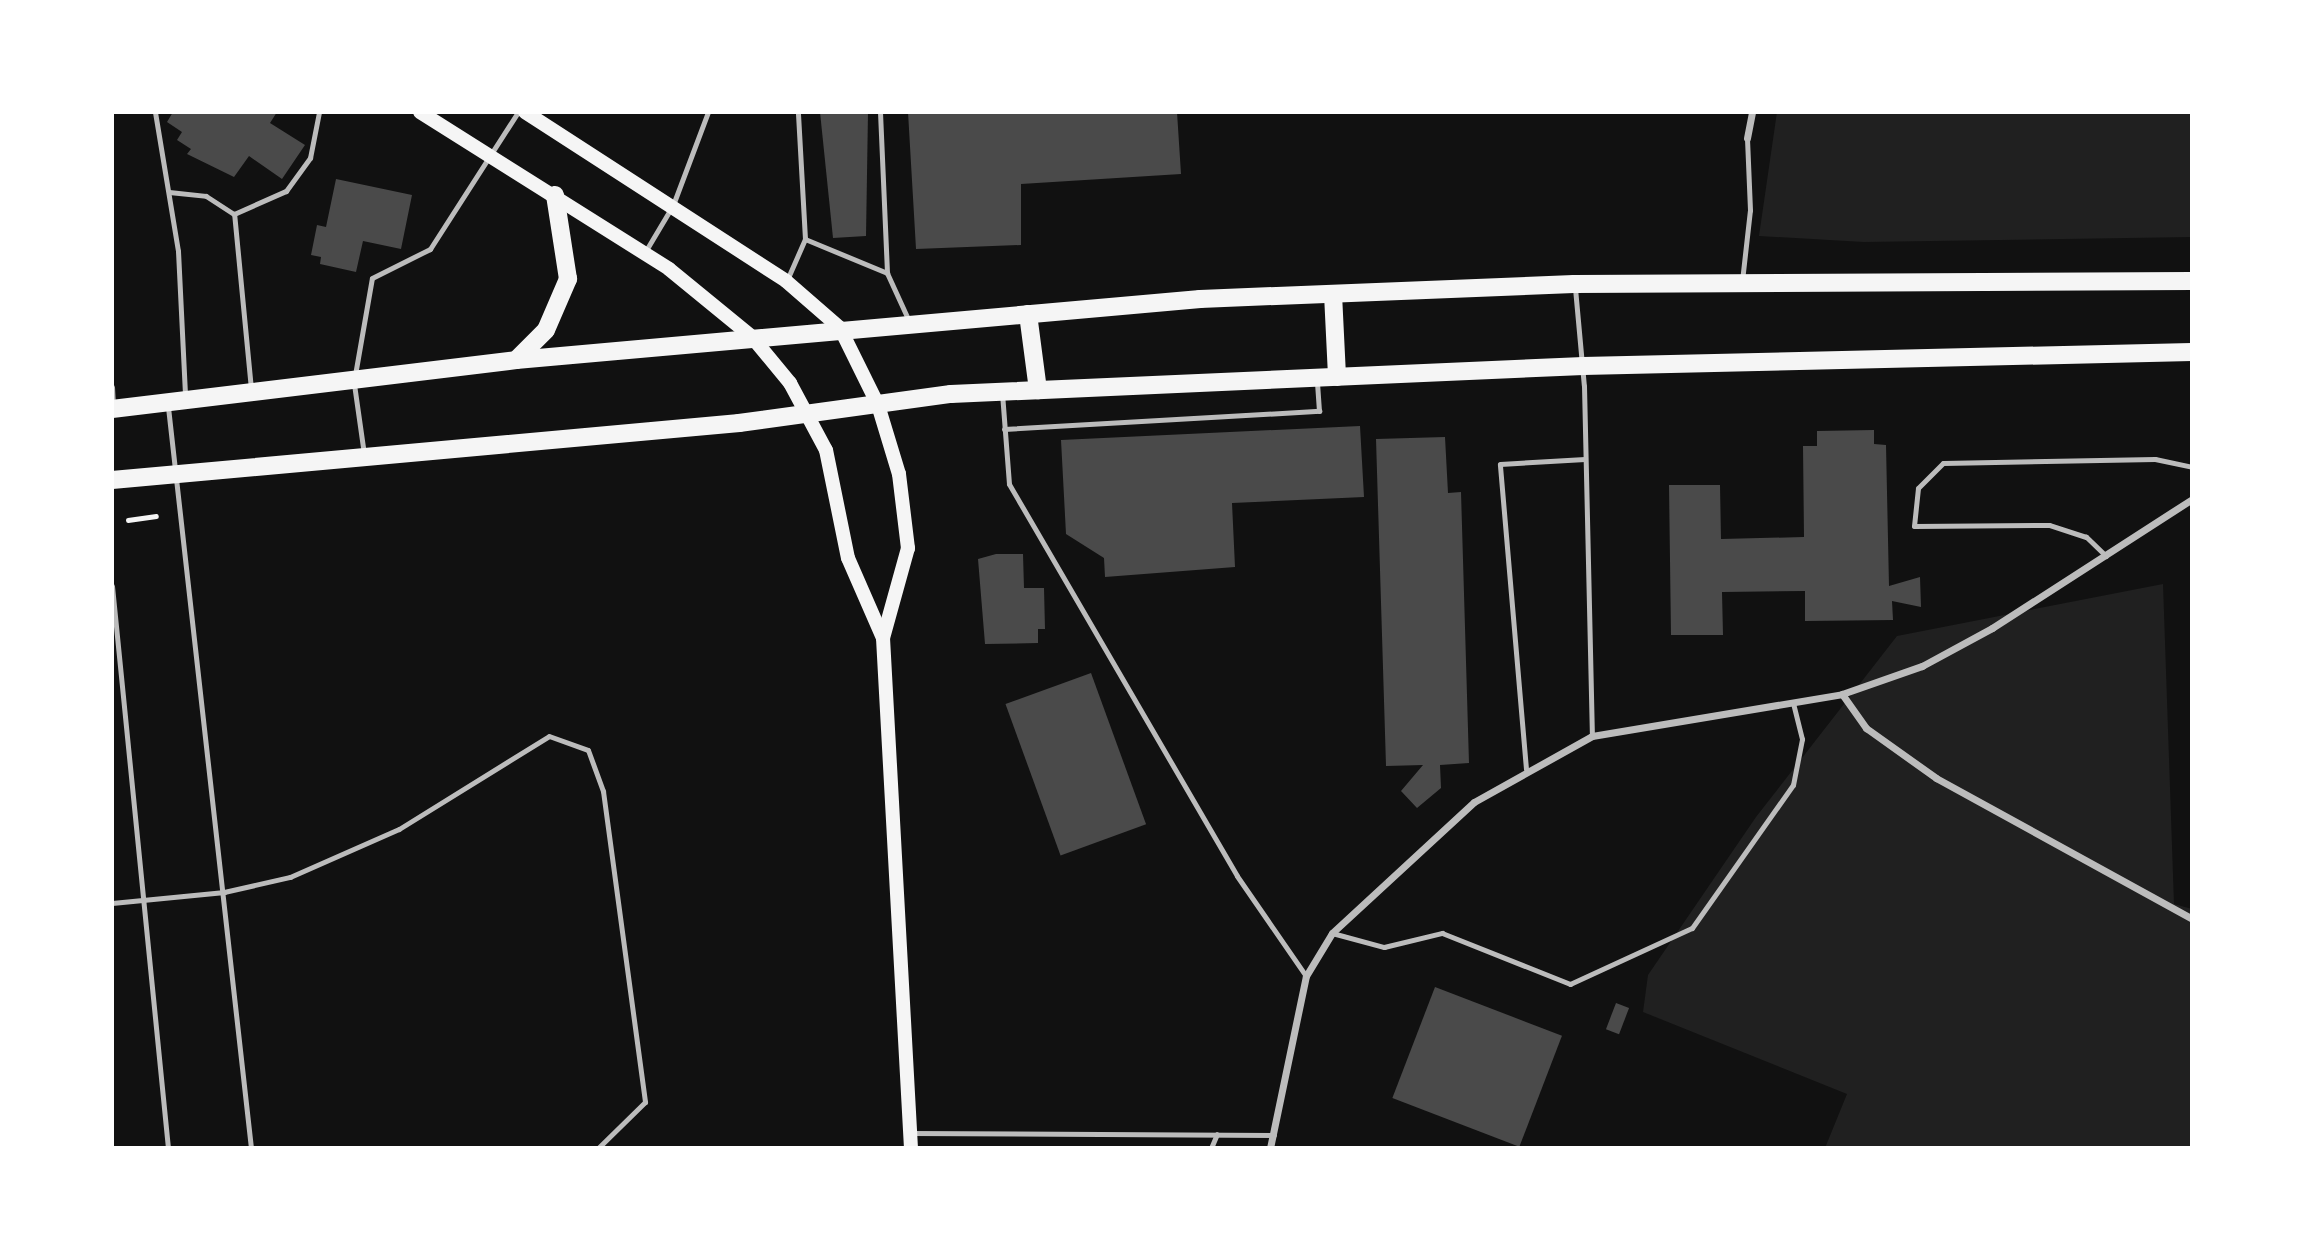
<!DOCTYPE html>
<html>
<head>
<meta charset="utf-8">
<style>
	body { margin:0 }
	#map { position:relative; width:2304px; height:1260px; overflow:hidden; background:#111; font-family:Montserrat,sans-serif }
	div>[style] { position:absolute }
	.green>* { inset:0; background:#202020 }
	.building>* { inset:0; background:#4a4a4a; transform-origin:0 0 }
	.path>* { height:4.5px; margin:-2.25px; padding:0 2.25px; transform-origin:2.25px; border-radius:2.25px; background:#f5f5f5 }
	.service>* { height:5px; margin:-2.5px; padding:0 2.5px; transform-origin:2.5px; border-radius:2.5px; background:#bcbcbc }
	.minor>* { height:7px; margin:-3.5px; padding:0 3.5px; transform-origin:3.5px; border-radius:3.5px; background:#bcbcbc }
	.secondary>* { height:14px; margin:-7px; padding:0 7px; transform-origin:7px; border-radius:7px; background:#f5f5f5 }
	.primary>* { height:18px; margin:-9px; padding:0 9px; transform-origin:9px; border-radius:9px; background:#f5f5f5 }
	span { translate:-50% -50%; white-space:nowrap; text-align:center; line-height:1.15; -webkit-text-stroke:5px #fff; paint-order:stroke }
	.frame { position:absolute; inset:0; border:114px solid #fff; pointer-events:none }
</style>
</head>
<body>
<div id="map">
	<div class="green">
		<i style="clip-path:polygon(1777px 112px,2192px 112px,2192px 237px,1864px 242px,1759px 236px)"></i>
		<i style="clip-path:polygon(2163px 584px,2174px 904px,2192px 909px,2192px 1148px,1825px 1148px,1847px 1094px,1643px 1012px,1648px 975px,1756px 817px,1897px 636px)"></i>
	</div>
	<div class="building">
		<i style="clip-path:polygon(173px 112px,277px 112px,270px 123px,305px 145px,282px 179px,249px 156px,234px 177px,187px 154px,191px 149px,177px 140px,182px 132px,167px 122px)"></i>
		<i style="clip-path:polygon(820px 112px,868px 112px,866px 236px,833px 238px)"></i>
		<i style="clip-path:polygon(908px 112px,1177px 112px,1181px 174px,1021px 184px,1021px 245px,916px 249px)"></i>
		<i style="clip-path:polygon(336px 179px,412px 195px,401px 249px,363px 241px,356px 272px,320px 264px,321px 257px,311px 255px,317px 225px,326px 227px)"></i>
		<i style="clip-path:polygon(1360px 426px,1364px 497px,1232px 503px,1235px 567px,1105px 577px,1104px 558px,1066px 534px,1061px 440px)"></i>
		<i style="clip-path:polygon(1874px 430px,1874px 444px,1886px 445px,1889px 586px,1920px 577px,1921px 607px,1892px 601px,1893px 620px,1805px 621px,1805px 591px,1722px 592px,1723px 635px,1671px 635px,1669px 485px,1720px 485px,1721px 539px,1804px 537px,1803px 446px,1817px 446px,1817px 431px)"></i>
		<i style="clip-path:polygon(1445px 437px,1448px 493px,1461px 492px,1469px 763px,1440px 765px,1441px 788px,1417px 808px,1401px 791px,1423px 765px,1386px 766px,1376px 439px)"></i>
		<i style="clip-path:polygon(996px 554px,1023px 554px,1024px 588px,1044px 588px,1045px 629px,1038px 629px,1038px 643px,985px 644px,978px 559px)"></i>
		<i style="left:1091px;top:673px;width:161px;height:91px;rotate:70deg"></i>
		<i style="left:1435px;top:987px;width:136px;height:119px;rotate:21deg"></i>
		<i style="left:1616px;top:1003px;width:14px;height:28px;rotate:21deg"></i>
	</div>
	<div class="path">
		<i style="left:128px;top:520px;width:28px;rotate:-8deg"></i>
	</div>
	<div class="service">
		<i style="left:155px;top:112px;width:141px;rotate:80.6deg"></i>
		<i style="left:178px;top:251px;width:145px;rotate:87.2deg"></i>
		<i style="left:880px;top:112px;width:161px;rotate:87.5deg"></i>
		<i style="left:887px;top:273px;width:53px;rotate:65.4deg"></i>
		<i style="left:169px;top:192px;width:37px;rotate:6deg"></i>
		<i style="left:206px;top:196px;width:33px;rotate:33deg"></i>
		<i style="left:805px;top:239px;width:89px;rotate:22.5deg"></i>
		<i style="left:645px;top:252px;width:55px;rotate:-59.2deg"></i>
		<i style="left:673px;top:205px;width:99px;rotate:-69.4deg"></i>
		<i style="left:787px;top:280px;width:45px;rotate:-66.3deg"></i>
		<i style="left:805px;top:239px;width:127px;rotate:-93.2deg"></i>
		<i style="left:1742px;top:281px;width:71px;rotate:-83.6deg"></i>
		<i style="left:1750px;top:210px;width:72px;rotate:-92.4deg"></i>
		<i style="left:1575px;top:288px;width:98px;rotate:84.8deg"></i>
		<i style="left:1584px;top:386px;width:350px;rotate:88.7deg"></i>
		<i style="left:355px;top:375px;width:98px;rotate:-80.1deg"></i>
		<i style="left:372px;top:278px;width:65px;rotate:-26.6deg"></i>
		<i style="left:430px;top:249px;width:163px;rotate:-57.3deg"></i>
		<i style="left:354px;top:384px;width:71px;rotate:81.9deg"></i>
		<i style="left:112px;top:387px;width:19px;rotate:87deg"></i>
		<i style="left:251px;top:389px;width:176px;rotate:-95.5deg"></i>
		<i style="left:234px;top:214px;width:57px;rotate:-23.9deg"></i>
		<i style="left:286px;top:191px;width:41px;rotate:-54deg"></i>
		<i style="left:310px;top:158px;width:47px;rotate:-78.9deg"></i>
		<i style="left:1002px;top:393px;width:91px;rotate:85.6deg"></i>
		<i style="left:1009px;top:484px;width:453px;rotate:59.8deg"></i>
		<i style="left:1237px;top:876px;width:121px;rotate:55.4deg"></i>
		<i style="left:168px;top:407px;width:746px;rotate:83.61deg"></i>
		<i style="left:1004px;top:429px;width:316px;rotate:-3.3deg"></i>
		<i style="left:1319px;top:411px;width:31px;rotate:-94deg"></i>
		<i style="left:2106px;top:556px;width:28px;rotate:-136deg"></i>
		<i style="left:2086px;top:537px;width:39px;rotate:-162deg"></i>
		<i style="left:2049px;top:525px;width:135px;rotate:179.6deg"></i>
		<i style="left:1914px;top:526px;width:38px;rotate:-84deg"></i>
		<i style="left:1918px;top:488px;width:35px;rotate:-45deg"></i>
		<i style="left:1943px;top:463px;width:212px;rotate:-1.1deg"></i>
		<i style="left:2155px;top:459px;width:38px;rotate:12deg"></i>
		<i style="left:112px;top:586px;width:565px;rotate:84.31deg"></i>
		<i style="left:1526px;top:769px;width:306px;rotate:-94.9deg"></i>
		<i style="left:1500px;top:464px;width:85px;rotate:-3.4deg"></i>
		<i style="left:112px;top:903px;width:113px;rotate:-5.6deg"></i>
		<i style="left:224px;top:892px;width:68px;rotate:-12.8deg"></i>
		<i style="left:290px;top:877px;width:119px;rotate:-23.8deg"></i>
		<i style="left:399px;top:829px;width:176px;rotate:-31.8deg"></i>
		<i style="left:549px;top:736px;width:41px;rotate:19.7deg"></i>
		<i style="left:588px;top:750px;width:44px;rotate:69.9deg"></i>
		<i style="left:603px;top:791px;width:314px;rotate:82.3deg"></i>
		<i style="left:645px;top:1102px;width:66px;rotate:135.6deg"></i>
		<i style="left:1332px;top:933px;width:54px;rotate:15.1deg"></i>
		<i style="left:1384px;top:947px;width:60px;rotate:-13.6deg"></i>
		<i style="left:1442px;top:933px;width:138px;rotate:21.7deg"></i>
		<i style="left:1570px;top:984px;width:134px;rotate:-24.7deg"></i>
		<i style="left:1692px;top:928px;width:175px;rotate:-54.8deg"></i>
		<i style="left:1793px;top:785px;width:47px;rotate:-78.9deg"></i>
		<i style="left:1802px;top:739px;width:36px;rotate:-104deg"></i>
		<i style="left:910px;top:1133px;width:364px;rotate:0.3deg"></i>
		<i style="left:1211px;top:1148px;width:15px;rotate:-67deg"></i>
	</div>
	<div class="minor">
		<i style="left:1747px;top:138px;width:26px;rotate:-79deg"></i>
		<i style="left:1842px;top:694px;width:42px;rotate:54.8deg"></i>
		<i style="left:1866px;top:728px;width:86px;rotate:35.5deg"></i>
		<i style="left:1936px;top:778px;width:292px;rotate:28.8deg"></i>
		<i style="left:1270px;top:1148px;width:176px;rotate:-78.2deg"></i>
		<i style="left:1306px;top:976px;width:50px;rotate:-58.8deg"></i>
		<i style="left:1332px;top:933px;width:193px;rotate:-42.7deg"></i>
		<i style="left:1474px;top:802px;width:135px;rotate:-29.2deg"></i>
		<i style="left:1592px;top:736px;width:254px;rotate:-9.5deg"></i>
		<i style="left:1842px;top:694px;width:85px;rotate:-19.3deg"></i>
		<i style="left:1922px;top:666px;width:80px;rotate:-28.5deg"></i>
		<i style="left:1992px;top:628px;width:238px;rotate:-32.8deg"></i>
	</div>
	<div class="secondary">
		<i style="left:420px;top:112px;width:294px;rotate:32.2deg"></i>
		<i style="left:669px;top:269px;width:107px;rotate:39.3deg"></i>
		<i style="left:752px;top:337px;width:60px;rotate:50.4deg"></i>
		<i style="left:790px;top:383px;width:76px;rotate:61.8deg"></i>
		<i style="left:826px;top:450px;width:110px;rotate:78.5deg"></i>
		<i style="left:848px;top:558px;width:87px;rotate:66.4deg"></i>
		<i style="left:525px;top:112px;width:311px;rotate:32.9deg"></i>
		<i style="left:786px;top:281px;width:72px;rotate:41deg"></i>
		<i style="left:840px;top:328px;width:86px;rotate:63.7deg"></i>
		<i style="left:878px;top:405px;width:72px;rotate:73.1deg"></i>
		<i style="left:899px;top:474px;width:75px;rotate:83.1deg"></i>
		<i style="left:908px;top:548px;width:93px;rotate:105.5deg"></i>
		<i style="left:883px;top:638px;width:511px;rotate:86.86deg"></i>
	</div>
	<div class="primary">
		<i style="left:1333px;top:294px;width:83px;rotate:87.2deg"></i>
		<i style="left:1028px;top:314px;width:77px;rotate:82.5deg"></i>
		<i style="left:516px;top:360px;width:42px;rotate:-45deg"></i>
		<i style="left:546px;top:330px;width:56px;rotate:-66.7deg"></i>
		<i style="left:568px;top:279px;width:85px;rotate:-98.8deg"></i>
		<i style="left:112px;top:409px;width:407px;rotate:-6.9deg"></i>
		<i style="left:516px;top:360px;width:687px;rotate:-5.1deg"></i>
		<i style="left:1200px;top:299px;width:374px;rotate:-2.3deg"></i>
		<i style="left:1574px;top:284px;width:618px;rotate:-0.28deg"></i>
		<i style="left:112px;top:480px;width:630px;rotate:-5.19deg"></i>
		<i style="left:739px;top:423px;width:214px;rotate:-7.8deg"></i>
		<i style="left:951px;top:394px;width:633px;rotate:-2.54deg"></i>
		<i style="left:1583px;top:366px;width:609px;rotate:-1.32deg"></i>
	</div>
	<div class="frame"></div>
</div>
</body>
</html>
